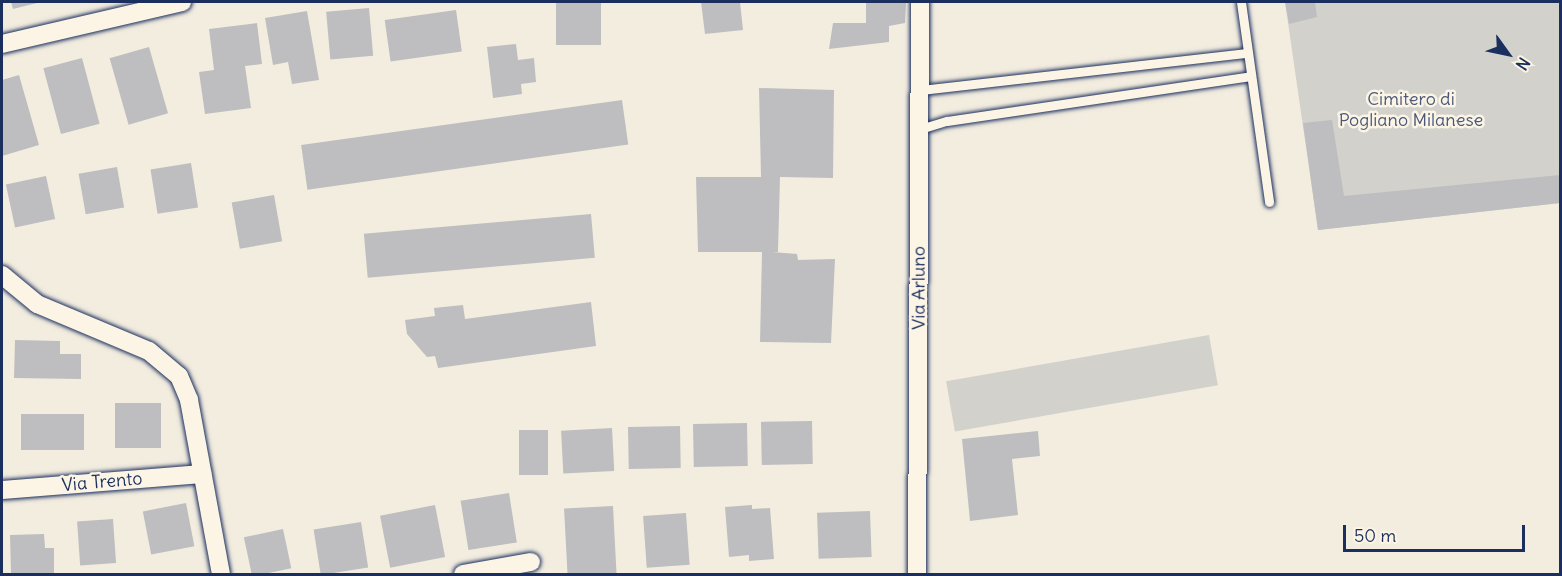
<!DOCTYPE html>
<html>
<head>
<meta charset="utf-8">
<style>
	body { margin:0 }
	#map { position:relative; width:1562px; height:576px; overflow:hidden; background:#f3ede0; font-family:Delius,sans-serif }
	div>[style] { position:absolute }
	.green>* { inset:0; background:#d3d1cc; transform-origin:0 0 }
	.building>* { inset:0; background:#bebec0; transform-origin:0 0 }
	.roads { filter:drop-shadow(0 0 2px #1b2f5e) drop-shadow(0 0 2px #1b2f5e) }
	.lane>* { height:9px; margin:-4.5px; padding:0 4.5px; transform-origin:4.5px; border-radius:4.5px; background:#fcf5e5 }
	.street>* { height:18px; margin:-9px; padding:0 9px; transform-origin:9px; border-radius:9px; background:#fcf5e5 }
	span { translate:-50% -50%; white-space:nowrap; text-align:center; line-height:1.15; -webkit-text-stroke:5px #fcf5e5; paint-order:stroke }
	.park-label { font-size:18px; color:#49587a }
	.street-label { font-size:18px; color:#1b2f5e }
	.frame { position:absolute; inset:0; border:3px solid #1b2f5e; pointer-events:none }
	.north { position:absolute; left:1478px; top:24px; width:60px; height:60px; -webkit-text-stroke:4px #fcf5e5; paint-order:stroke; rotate:123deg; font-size:16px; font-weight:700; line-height:24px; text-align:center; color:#1b2f5e }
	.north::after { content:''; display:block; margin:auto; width:21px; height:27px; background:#1b2f5e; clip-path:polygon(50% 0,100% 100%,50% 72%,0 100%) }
	.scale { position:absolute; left:1343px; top:525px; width:182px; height:27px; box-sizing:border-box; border:3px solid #1b2f5e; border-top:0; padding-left:8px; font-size:18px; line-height:21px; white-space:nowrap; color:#1b2f5e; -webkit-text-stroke:4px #fcf5e5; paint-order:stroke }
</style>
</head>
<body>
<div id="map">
	<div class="green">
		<i style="clip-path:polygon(1285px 2px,1560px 2px,1560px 203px,1318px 230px)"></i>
		<i style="left:1209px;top:335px;width:51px;height:267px;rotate:80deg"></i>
	</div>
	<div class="building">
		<i style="clip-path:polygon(11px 2px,41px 2px,13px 9px)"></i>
		<i style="left:556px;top:2px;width:45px;height:43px"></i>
		<i style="clip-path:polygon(701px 2px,740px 2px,743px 30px,705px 34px)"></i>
		<i style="clip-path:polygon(866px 2px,906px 2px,905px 23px,889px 26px,889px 42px,829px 49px,833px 23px,866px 23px)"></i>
		<i style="clip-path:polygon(1285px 2px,1315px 2px,1317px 17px,1289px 24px)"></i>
		<i style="left:369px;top:8px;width:48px;height:43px;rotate:85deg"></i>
		<i style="left:456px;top:10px;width:42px;height:72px;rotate:82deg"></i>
		<i style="clip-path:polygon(307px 11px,319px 80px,292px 84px,288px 62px,273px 65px,265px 18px)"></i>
		<i style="clip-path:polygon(257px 23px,262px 64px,245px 66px,251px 108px,205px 114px,199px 72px,214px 70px,209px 29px)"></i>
		<i style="clip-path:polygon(516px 44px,518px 60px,534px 58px,536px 82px,521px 84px,522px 94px,493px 98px,487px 47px)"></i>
		<i style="left:149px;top:47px;width:69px;height:41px;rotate:74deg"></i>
		<i style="left:82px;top:58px;width:68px;height:40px;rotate:75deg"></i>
		<i style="clip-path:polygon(19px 75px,39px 145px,2px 156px,2px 80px)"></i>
		<i style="clip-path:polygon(759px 88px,834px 90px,833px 178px,780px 177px,778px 252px,772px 252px,797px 254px,798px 260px,835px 259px,831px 343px,760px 342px,762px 252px,698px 252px,696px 177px,761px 177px)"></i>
		<i style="left:622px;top:100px;width:45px;height:324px;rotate:82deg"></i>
		<i style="clip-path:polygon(1332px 120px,1344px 196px,1560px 175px,1560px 203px,1318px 230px,1303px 123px)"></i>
		<i style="left:191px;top:163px;width:45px;height:41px;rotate:81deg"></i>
		<i style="left:117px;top:167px;width:41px;height:39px;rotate:80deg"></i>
		<i style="left:46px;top:176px;width:44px;height:41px;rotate:78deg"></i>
		<i style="left:274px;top:195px;width:47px;height:43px;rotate:80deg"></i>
		<i style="left:591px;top:214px;width:44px;height:228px;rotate:85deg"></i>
		<i style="clip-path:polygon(591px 302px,596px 346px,438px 368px,435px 356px,427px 357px,407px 334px,405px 320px,435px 316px,434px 308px,463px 305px,465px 319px)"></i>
		<i style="clip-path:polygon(15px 340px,60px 341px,60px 354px,81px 354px,81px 379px,14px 378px)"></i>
		<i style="left:161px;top:403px;width:45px;height:46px;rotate:90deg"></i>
		<i style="left:84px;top:414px;width:36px;height:63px;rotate:90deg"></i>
		<i style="left:812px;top:421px;width:43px;height:51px;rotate:89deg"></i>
		<i style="left:747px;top:423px;width:43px;height:54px;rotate:89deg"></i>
		<i style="left:680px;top:426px;width:42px;height:52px;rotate:89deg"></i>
		<i style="left:612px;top:428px;width:43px;height:51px;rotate:87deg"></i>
		<i style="left:519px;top:430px;width:29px;height:45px"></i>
		<i style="clip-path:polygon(1038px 431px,1040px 456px,1012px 459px,1018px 515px,970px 521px,962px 439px)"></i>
		<i style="left:509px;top:493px;width:50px;height:49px;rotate:81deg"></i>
		<i style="left:186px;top:503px;width:44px;height:44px;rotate:79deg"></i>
		<i style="left:435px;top:505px;width:53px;height:56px;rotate:79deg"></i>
		<i style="clip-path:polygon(752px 505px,752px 509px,770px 508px,774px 559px,749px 561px,749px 555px,729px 557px,725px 507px)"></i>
		<i style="left:613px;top:506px;width:68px;height:49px;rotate:87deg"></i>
		<i style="left:870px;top:511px;width:46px;height:53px;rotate:88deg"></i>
		<i style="left:686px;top:513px;width:52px;height:43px;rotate:86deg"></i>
		<i style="left:113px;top:519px;width:44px;height:36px;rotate:86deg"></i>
		<i style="left:361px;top:522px;width:46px;height:48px;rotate:81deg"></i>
		<i style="left:283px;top:529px;width:40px;height:40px;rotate:78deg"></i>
		<i style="clip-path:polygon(44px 534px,45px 548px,54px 548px,54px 574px,11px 574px,10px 535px)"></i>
	</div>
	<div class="roads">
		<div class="lane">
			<i style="left:1241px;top:2px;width:202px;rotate:82deg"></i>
			<i style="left:921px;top:90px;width:328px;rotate:-6.5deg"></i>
			<i style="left:920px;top:129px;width:28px;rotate:-17deg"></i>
			<i style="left:947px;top:121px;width:307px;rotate:-8.4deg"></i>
		</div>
		<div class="street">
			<i style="left:2px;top:44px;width:185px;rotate:-13.1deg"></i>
			<i style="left:2px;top:275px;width:45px;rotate:39.6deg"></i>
			<i style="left:37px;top:304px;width:121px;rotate:22.8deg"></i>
			<i style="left:149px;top:351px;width:39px;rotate:40deg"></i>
			<i style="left:179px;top:376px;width:26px;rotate:67deg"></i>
			<i style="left:189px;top:400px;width:177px;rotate:79.6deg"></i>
			<i style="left:2px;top:490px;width:201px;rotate:-4.6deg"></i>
			<i style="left:463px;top:574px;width:69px;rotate:-10deg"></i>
			<i style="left:917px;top:574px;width:572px;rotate:-89.7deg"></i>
		</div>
	</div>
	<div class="park-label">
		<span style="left:1411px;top:110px">Cimitero di<br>Pogliano Milanese</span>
	</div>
	<div class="street-label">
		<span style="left:919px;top:288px;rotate:-90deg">Via Arluno</span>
		<span style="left:102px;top:482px;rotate:-5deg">Via Trento</span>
	</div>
	<div class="frame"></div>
	<div class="north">N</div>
	<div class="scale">50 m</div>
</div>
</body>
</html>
